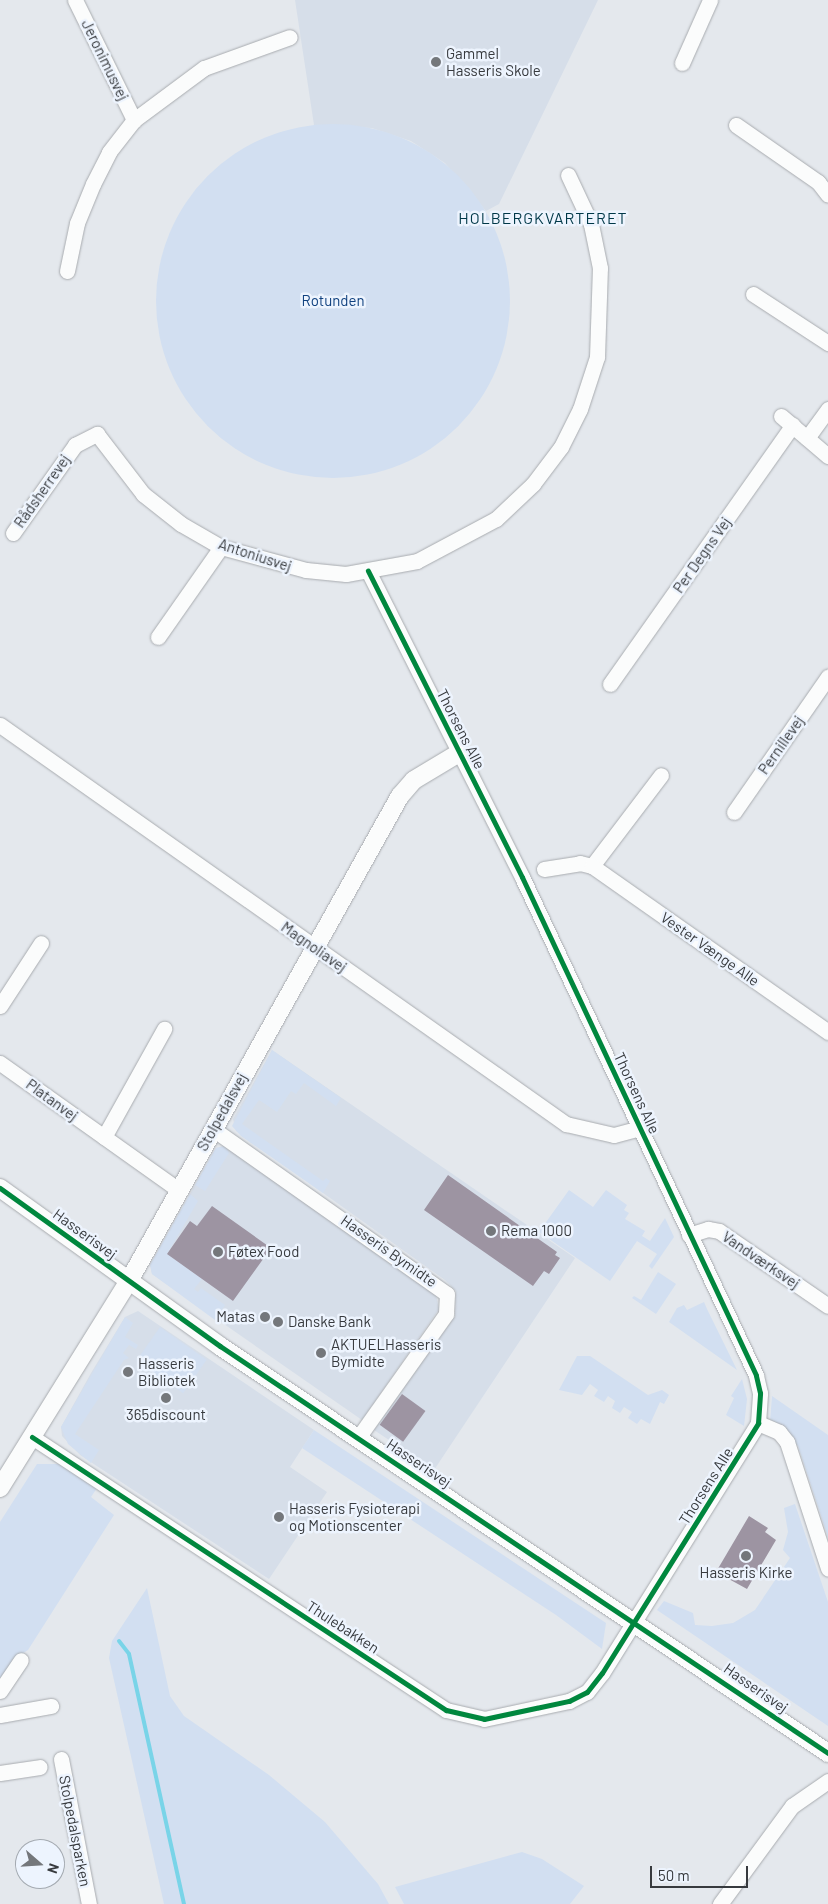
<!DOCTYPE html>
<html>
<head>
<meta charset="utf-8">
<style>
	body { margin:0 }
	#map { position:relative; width:828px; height:1904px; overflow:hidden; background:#e4e8ed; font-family:Barlow,sans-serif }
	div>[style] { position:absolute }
	.built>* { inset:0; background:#d6dee9 }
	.green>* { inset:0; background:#d2dff1; transform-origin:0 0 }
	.round { border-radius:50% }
	.stream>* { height:4px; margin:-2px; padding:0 2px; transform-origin:2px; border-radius:2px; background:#79d4e8 }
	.building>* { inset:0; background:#9d94a2; transform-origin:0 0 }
	.roads { filter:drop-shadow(0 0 1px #a8abaf) drop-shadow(0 0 1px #a8abaf) }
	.minor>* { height:15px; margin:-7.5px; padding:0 7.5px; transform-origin:7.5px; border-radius:7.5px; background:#fbfcfc }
	.tertiary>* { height:18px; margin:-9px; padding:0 9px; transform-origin:9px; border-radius:9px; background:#fbfcfc }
	.cycleway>* { height:5px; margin:-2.5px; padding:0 2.5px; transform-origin:2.5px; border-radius:2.5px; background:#00873e }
	.dots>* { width:14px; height:14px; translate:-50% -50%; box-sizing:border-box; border:2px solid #edf4fe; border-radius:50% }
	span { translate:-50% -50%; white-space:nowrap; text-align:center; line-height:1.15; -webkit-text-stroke:5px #edf4fe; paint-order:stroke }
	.poi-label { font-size:15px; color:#373a3e }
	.left { translate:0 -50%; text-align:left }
	.right { translate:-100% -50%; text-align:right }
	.street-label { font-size:15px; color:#373a3e }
	.park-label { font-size:15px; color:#10417f }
	.neighbourhood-label { font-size:16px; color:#003848; letter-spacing:1px }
	.north { position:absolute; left:15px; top:1839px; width:50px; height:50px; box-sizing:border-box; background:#edf4fe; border:1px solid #a4aab1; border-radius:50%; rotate:109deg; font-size:14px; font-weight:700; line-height:20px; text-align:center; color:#373a3e }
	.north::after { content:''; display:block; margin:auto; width:18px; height:22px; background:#74777b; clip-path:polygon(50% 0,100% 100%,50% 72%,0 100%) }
	.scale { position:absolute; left:650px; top:1866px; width:98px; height:22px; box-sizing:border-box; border:2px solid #373a3e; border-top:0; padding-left:6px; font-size:15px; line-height:18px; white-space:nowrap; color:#373a3e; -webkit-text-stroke:4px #edf4fe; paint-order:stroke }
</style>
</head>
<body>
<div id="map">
	<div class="built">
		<i style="clip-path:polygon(295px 0,598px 0,499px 204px,486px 211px,445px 163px,411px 141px,372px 128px,314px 125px)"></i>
		<i style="clip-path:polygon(272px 1050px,575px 1258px,434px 1470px,374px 1430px,455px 1316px,456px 1291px,445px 1280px,236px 1131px,233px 1119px)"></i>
		<i style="clip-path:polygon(225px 1146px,436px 1295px,439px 1309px,362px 1420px,152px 1274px,150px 1265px,216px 1148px)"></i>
		<i style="clip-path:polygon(138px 1311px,314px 1430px,290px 1467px,327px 1492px,269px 1579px,80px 1455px,62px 1436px,61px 1427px,91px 1373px,125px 1317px)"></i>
	</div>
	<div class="green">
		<i class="round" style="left:156px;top:124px;width:354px;height:354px"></i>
		<i style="clip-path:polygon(272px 1050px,341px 1098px,336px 1106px,304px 1083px,296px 1094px,291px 1091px,277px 1112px,259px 1100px,242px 1124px,323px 1181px,326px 1178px,330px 1181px,323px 1193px,241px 1136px,232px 1126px)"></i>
		<i style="clip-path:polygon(225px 1146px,229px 1153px,205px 1191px,195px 1185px,216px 1148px)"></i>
		<i style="clip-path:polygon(569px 1190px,593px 1207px,606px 1190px,627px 1205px,624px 1210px,629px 1213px,625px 1219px,645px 1231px,642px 1236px,650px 1241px,665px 1218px,674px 1237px,652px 1269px,649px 1266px,657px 1254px,637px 1241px,610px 1281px,539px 1232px)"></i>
		<i style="clip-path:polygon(190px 1194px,198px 1201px,167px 1254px,202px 1279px,194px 1289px,198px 1292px,201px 1288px,225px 1305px,215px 1320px,152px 1274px,150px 1265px)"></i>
		<i style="clip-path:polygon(658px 1272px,676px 1284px,656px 1314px,632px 1298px,634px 1296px,641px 1300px)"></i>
		<i style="clip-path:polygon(704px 1302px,707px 1309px,737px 1370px,669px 1322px,677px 1308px,684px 1305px,687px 1310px)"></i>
		<i style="clip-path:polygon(125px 1317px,133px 1323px,125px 1337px,138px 1345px,136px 1349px,129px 1345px,123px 1353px,129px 1358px,124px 1360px,75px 1434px,99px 1450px,91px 1463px,68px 1444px,61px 1427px)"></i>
		<i style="left:160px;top:1327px;width:57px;height:41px;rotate:35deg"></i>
		<i style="clip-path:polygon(577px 1356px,590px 1356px,648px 1395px,662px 1390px,669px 1395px,664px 1404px,660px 1402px,650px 1424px,641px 1419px,637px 1424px,628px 1418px,632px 1412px,624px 1407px,620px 1413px,612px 1408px,615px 1401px,608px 1396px,604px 1402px,594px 1396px,598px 1390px,590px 1384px,582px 1395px,559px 1390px)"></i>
		<i style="clip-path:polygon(742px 1379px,747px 1399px,744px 1426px,726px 1415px,734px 1398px,731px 1396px)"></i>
		<i style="clip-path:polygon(772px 1396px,828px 1435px,828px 1537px,798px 1446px,770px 1422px)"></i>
		<i style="clip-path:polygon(314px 1430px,606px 1623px,602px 1649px,556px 1615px,302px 1448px)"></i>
		<i style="clip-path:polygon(37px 1464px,60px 1464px,97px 1488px,91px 1497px,114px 1515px,28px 1650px,14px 1659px,0 1681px,0 1522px)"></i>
		<i style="clip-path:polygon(795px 1504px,828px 1602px,828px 1726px,657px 1610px,664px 1601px,693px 1613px,695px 1625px,712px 1626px,733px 1623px,755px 1610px,790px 1558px,783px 1550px,788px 1532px,784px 1508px)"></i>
		<i style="clip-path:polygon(147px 1588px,170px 1696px,184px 1716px,269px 1775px,325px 1822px,378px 1884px,389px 1904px,164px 1904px,109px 1658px,112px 1641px)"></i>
		<i style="clip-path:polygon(522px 1852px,542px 1859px,584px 1886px,570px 1904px,404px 1904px,395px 1887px)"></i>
	</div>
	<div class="stream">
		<i style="left:119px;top:1641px;width:16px;rotate:52deg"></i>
		<i style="left:129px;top:1654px;width:256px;rotate:77.6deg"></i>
	</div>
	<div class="building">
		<i style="clip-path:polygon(448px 1175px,557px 1252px,555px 1255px,560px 1258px,549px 1274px,544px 1271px,533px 1286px,424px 1210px)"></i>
		<i style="clip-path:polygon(212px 1206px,271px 1248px,233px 1301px,167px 1254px,190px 1221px,197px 1226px)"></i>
		<i style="left:402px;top:1394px;width:29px;height:38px;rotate:36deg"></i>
		<i style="clip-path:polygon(749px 1516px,768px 1528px,765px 1532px,776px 1540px,747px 1589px,716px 1572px)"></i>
	</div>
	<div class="roads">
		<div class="minor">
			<i style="left:75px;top:0;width:134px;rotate:63.8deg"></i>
			<i style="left:682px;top:63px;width:69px;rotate:-66deg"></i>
			<i style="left:736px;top:125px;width:100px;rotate:34.8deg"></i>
			<i style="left:818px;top:182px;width:16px;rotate:52deg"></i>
			<i style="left:67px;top:271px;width:49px;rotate:-78.2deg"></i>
			<i style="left:77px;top:223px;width:42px;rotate:-67.7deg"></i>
			<i style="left:93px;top:184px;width:36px;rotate:-63deg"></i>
			<i style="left:109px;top:152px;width:41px;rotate:-52deg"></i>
			<i style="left:134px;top:120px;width:87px;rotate:-36.6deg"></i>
			<i style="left:204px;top:68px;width:91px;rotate:-19.8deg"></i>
			<i style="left:753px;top:294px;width:90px;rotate:33.2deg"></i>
			<i style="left:781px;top:416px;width:62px;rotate:40.4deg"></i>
			<i style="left:807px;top:438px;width:36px;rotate:-54deg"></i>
			<i style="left:13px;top:533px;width:108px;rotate:-54.8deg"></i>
			<i style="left:75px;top:445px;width:25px;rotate:-27deg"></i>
			<i style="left:97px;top:434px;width:76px;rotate:52.5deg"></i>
			<i style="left:143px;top:494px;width:48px;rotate:38.3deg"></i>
			<i style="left:181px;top:524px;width:46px;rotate:29.9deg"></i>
			<i style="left:221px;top:547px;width:88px;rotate:15.1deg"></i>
			<i style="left:306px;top:570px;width:40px;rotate:5.7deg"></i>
			<i style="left:346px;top:574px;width:72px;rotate:-10.4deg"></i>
			<i style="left:417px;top:561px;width:89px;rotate:-28deg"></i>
			<i style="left:496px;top:519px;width:51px;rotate:-43.4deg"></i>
			<i style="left:533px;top:484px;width:46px;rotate:-52.9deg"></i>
			<i style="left:561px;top:447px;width:42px;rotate:-63.4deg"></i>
			<i style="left:580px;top:409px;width:55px;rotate:-71.9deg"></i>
			<i style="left:597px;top:357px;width:89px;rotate:-88.1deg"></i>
			<i style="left:600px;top:268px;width:45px;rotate:-101.6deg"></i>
			<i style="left:591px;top:224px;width:54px;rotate:-115.1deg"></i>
			<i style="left:158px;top:637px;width:110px;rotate:-55deg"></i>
			<i style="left:610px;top:684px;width:317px;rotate:-54.8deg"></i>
			<i style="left:0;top:725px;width:693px;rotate:35.18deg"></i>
			<i style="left:566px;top:1124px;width:49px;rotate:12.9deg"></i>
			<i style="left:614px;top:1135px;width:27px;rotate:-15deg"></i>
			<i style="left:734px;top:812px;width:165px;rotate:-55.2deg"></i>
			<i style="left:592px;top:866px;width:114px;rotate:-52.8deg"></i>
			<i style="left:544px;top:869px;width:36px;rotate:-9deg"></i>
			<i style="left:580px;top:863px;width:12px;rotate:14deg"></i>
			<i style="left:592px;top:866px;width:289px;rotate:35.1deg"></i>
			<i style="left:0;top:1006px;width:75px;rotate:-56.9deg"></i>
			<i style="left:0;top:1063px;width:219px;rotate:35.4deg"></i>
			<i style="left:213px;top:1129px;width:286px;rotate:35.2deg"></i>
			<i style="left:447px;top:1294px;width:20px;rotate:93deg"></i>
			<i style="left:446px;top:1314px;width:152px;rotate:125.4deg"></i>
			<i style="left:104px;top:1137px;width:124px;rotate:-60.9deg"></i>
			<i style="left:689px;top:1235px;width:20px;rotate:-18deg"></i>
			<i style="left:708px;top:1229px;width:11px;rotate:10deg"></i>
			<i style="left:719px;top:1231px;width:132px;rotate:34.5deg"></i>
			<i style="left:758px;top:1423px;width:23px;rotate:23deg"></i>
			<i style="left:779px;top:1432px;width:13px;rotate:51deg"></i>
			<i style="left:787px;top:1442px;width:133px;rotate:72deg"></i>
			<i style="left:32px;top:1437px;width:496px;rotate:33.4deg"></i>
			<i style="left:446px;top:1710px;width:39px;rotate:13deg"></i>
			<i style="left:484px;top:1719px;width:87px;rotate:-12deg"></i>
			<i style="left:569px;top:1701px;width:20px;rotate:-27deg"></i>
			<i style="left:587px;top:1692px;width:24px;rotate:-52deg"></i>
			<i style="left:602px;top:1673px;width:295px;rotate:-58deg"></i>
			<i style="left:758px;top:1423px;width:30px;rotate:-86deg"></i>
			<i style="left:760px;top:1393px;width:18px;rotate:-103deg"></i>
			<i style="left:756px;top:1375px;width:550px;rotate:-115.17deg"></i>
			<i style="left:522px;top:877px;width:343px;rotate:-116.7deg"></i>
			<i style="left:0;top:1691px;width:37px;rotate:-56deg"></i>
			<i style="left:0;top:1715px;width:52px;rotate:-10deg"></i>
			<i style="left:61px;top:1759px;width:148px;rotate:79.1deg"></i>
			<i style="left:0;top:1773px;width:40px;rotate:-8.5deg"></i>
			<i style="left:720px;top:1904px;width:122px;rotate:-53.7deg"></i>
			<i style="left:792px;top:1806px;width:44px;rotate:-34.8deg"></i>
		</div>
		<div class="tertiary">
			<i style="left:0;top:1188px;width:271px;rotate:35.7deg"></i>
			<i style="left:220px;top:1346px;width:732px;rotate:33.8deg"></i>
			<i style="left:0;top:1488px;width:244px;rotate:-58.1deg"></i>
			<i style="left:129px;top:1281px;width:556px;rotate:-60.81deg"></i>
			<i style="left:400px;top:796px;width:21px;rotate:-49deg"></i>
			<i style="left:414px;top:780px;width:52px;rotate:-31deg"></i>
		</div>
	</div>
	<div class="cycleway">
		<i style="left:0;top:1188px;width:271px;rotate:35.7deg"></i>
		<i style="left:220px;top:1346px;width:732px;rotate:33.8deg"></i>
		<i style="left:32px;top:1437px;width:496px;rotate:33.4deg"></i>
		<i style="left:446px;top:1710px;width:39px;rotate:13deg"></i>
		<i style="left:484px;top:1719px;width:87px;rotate:-12deg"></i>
		<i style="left:569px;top:1701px;width:20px;rotate:-27deg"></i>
		<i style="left:587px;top:1692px;width:24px;rotate:-52deg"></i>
		<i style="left:602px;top:1673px;width:295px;rotate:-58deg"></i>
		<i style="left:758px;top:1423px;width:30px;rotate:-86deg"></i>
		<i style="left:760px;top:1393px;width:18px;rotate:-103deg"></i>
		<i style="left:756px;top:1375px;width:550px;rotate:-115.17deg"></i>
		<i style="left:522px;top:877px;width:343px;rotate:-116.7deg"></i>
	</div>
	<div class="dots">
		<i style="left:436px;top:62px;background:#74777b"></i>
		<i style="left:491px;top:1231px;background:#74777b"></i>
		<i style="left:218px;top:1252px;background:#74777b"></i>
		<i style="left:265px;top:1317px;background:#74777b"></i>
		<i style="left:278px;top:1322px;background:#74777b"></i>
		<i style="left:321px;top:1353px;background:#74777b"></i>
		<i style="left:128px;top:1372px;background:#74777b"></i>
		<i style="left:166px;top:1398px;background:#74777b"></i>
		<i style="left:279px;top:1517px;background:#74777b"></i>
		<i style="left:746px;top:1556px;background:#74777b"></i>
	</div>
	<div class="poi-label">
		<span class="left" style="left:446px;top:62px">Gammel<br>Hasseris Skole</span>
		<span class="left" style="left:501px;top:1231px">Rema 1000</span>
		<span class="left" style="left:228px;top:1252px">Føtex Food</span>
		<span class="right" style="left:255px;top:1317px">Matas</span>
		<span class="left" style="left:288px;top:1322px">Danske Bank</span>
		<span class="left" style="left:331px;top:1353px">AKTUELHasseris<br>Bymidte</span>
		<span class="left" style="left:138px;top:1372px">Hasseris<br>Bibliotek</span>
		<span style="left:166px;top:1415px">365discount</span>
		<span class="left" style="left:289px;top:1517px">Hasseris Fysioterapi<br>og Motionscenter</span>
		<span style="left:746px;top:1573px">Hasseris Kirke</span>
	</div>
	<div class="street-label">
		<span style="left:105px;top:60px;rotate:64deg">Jeronimusvej</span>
		<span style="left:42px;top:491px;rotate:-55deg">Rådsherrevej</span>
		<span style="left:255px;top:555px;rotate:18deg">Antoniusvej</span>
		<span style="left:702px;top:555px;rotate:-55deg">Per Degns Vej</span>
		<span style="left:461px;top:729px;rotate:63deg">Thorsens Alle</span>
		<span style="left:781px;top:745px;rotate:-55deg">Pernillevej</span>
		<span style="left:314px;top:947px;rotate:35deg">Magnoliavej</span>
		<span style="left:710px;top:949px;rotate:35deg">Vester Vænge Alle</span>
		<span style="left:637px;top:1093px;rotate:65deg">Thorsens Alle</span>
		<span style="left:52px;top:1100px;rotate:36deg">Platanvej</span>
		<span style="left:222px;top:1112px;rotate:-61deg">Stolpedalsvej</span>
		<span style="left:85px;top:1234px;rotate:36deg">Hasserisvej</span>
		<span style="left:389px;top:1251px;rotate:35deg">Hasseris Bymidte</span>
		<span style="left:761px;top:1260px;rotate:34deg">Vandværksvej</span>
		<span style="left:419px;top:1463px;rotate:34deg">Hasserisvej</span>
		<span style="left:706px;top:1486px;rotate:-58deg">Thorsens Alle</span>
		<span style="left:343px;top:1627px;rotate:33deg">Thulebakken</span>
		<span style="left:756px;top:1688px;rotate:35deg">Hasserisvej</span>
		<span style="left:75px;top:1831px;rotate:79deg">Stolpedalsparken</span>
	</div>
	<div class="park-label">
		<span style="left:333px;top:301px">Rotunden</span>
	</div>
	<div class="neighbourhood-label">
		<span style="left:543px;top:218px">HOLBERGKVARTERET</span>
	</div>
	<div class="north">N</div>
	<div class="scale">50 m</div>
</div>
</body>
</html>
